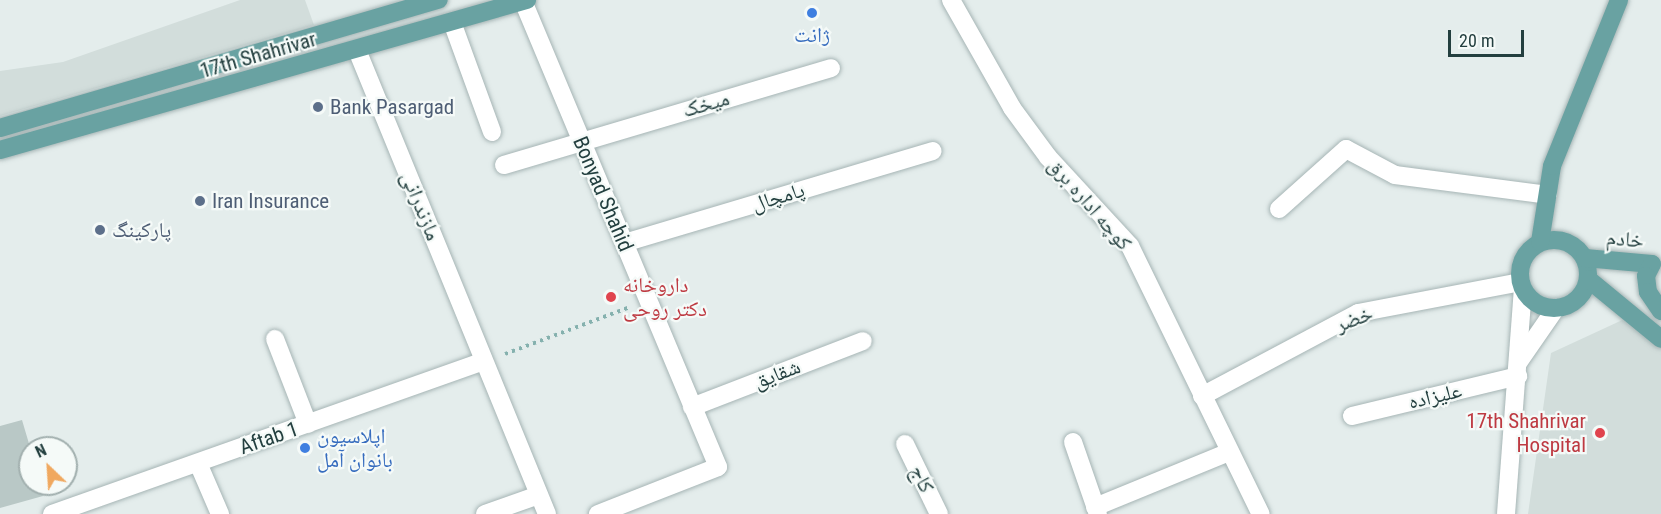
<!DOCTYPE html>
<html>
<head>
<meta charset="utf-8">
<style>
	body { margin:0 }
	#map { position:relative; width:1661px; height:514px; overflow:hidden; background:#e4edec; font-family:"Roboto Condensed","Noto Naskh Arabic",sans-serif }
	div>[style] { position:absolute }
	.built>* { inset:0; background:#d2dddb }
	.building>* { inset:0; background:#b9c8c6 }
	.path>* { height:4px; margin-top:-2px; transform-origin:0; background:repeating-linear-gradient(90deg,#85b1ae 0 3px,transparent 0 7.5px) }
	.roads { filter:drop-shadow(0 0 2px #a6b5b5) drop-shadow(0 0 2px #a6b5b5) }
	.minor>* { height:18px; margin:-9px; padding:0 9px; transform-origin:9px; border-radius:9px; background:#fff }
	.major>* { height:18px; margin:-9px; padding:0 9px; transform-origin:9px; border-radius:9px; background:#69a2a2 }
	.major>.ring { margin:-9px; padding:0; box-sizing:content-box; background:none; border:18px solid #69a2a2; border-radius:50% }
	.dots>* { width:16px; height:16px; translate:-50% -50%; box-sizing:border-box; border:3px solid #f5faf8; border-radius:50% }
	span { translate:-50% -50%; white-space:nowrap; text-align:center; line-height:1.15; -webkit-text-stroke:4.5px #f5faf8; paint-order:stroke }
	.shop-label { font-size:21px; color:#366cbe }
	.left { translate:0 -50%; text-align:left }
	.street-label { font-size:21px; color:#233f3f }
	.service-label { font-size:21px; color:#4e5e75 }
	.health-label { font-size:21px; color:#be3a42 }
	.right { translate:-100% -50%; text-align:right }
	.north { position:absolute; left:18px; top:436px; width:60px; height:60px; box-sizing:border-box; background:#f5faf8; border:2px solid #a1afae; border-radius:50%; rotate:335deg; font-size:16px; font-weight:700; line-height:24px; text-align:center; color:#233f3f }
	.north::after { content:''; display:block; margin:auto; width:21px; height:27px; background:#f0a85f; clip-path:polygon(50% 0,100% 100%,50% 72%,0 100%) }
	.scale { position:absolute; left:1448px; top:30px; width:76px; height:27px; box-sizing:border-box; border:3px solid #233f3f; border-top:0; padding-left:8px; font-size:18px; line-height:21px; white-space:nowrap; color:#233f3f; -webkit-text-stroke:4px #f5faf8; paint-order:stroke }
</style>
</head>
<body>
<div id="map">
	<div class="built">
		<i style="clip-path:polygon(240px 0,305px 0,314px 25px,0 116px,0 71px,63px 62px)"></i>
		<i style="clip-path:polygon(1631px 316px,1661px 346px,1661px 514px,1528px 514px,1551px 353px)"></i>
	</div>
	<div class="building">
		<i style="clip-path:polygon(22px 420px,30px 447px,30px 484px,40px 484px,43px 496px,0 508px,0 426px)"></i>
	</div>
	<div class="path">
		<i style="left:505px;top:354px;width:134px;rotate:-20.6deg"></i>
	</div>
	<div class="roads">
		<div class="minor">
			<i style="left:951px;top:0;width:124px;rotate:60.5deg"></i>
			<i style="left:1012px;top:108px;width:61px;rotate:53.7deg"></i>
			<i style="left:1048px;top:157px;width:121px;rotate:47.3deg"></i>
			<i style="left:1130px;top:246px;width:298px;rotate:64deg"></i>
			<i style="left:523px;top:1px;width:505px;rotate:67.29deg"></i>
			<i style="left:718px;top:467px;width:129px;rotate:158.6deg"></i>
			<i style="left:452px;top:22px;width:117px;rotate:70deg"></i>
			<i style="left:357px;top:50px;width:501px;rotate:67.73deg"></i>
			<i style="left:504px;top:165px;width:341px;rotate:-16.5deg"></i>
			<i style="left:1279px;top:209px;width:90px;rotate:-41.8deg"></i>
			<i style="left:1346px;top:149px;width:55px;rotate:28deg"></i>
			<i style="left:1395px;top:175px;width:154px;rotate:7.4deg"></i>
			<i style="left:624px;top:243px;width:322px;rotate:-16.6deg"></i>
			<i style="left:275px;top:339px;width:91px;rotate:68.8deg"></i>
			<i style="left:1518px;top:363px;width:67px;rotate:-55.4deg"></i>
			<i style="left:1202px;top:396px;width:177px;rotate:-28deg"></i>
			<i style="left:1358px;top:313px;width:165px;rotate:-10.8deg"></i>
			<i style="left:692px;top:407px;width:183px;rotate:-21.1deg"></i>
			<i style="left:1352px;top:416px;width:171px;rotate:-13.5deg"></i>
			<i style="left:1073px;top:442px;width:76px;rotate:70.9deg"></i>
			<i style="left:905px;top:444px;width:78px;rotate:64.1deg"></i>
			<i style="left:198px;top:463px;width:56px;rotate:66.7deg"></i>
			<i style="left:1095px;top:507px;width:145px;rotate:-22.3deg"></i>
			<i style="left:52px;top:514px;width:458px;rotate:-19.5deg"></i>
			<i style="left:485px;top:514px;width:57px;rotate:-19.4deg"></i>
			<i style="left:1506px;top:514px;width:225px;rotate:-85.7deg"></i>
		</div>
		<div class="major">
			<i style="left:0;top:128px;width:457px;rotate:-16.3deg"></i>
			<i style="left:0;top:150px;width:548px;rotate:-15.89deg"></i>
			<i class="ring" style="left:1520px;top:240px;width:50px;height:50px"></i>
			<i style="left:1540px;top:242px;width:77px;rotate:-81deg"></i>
			<i style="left:1552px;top:166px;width:179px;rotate:-68deg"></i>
			<i style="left:1585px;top:258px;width:67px;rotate:5.1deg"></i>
			<i style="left:1652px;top:264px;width:13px;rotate:117deg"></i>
			<i style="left:1646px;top:276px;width:16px;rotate:83deg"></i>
			<i style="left:1648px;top:292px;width:23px;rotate:56deg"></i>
			<i style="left:1588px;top:279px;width:94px;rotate:39.4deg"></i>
		</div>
	</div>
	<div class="dots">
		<i style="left:812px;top:13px;background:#3f7fe0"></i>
		<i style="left:318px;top:107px;background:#5c6f8a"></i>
		<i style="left:200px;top:201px;background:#5c6f8a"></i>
		<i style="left:100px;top:230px;background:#5c6f8a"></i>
		<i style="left:611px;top:297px;background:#e0444e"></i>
		<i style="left:1600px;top:433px;background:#e0444e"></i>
		<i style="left:305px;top:448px;background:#3f7fe0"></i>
	</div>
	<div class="shop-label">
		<span style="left:812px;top:35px">ژانت</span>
		<span class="left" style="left:317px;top:448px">اپلاسیون<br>بانوان آمل</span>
	</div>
	<div class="street-label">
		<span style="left:258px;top:55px;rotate:-16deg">17th Shahrivar</span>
		<span style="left:706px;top:104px;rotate:-16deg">میخک</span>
		<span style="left:603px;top:194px;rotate:67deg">Bonyad Shahid</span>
		<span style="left:778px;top:197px;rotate:-17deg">پامچال</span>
		<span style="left:1090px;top:204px;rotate:49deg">کوچه اداره برق</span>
		<span style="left:421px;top:206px;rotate:68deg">مازندرانی</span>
		<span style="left:1625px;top:239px;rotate:5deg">خادم</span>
		<span style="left:1354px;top:319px;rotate:-21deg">خضر</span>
		<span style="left:777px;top:374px;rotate:-21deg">شقایق</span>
		<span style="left:1435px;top:396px;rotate:-13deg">علیزاده</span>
		<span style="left:269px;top:438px;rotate:-19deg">Aftab 1</span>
		<span style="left:922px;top:479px;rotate:63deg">کاج</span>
	</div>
	<div class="service-label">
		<span class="left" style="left:330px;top:107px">Bank Pasargad</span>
		<span class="left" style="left:212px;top:201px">Iran Insurance</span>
		<span class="left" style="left:112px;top:230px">پارکینگ</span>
	</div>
	<div class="health-label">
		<span class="left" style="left:623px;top:297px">داروخانه<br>دکتر روحی</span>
		<span class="right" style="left:1586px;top:433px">17th Shahrivar<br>Hospital</span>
	</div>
	<div class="north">N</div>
	<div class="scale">20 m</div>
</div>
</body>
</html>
